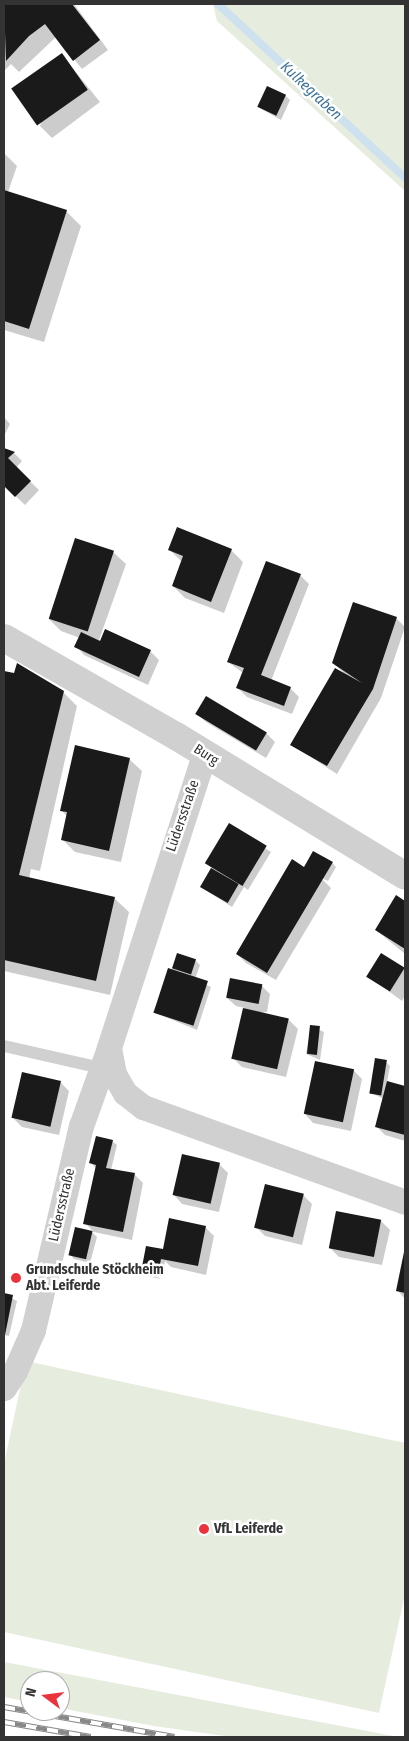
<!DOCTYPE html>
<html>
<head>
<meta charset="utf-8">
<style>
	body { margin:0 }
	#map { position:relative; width:409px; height:1741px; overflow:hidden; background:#fff; font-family:"Fira Sans Condensed",sans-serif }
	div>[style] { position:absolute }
	.green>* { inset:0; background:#e6ecde }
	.shadow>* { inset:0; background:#0003 }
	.stream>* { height:8px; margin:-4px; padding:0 4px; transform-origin:4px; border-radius:4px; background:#cee1ef }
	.building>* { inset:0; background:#1a1a1a; transform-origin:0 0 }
	.service>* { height:12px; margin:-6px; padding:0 6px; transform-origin:6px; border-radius:6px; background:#d0d0d0 }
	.minor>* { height:25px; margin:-12.5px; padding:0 12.5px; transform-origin:12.5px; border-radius:12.5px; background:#d0d0d0 }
	.tertiary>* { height:28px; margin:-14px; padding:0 14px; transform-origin:14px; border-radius:14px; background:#d0d0d0 }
	.rail>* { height:5.5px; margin-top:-2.75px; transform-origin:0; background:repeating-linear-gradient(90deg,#fff 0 11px,#888 0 22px); box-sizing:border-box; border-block:1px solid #888 }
	.dots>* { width:14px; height:14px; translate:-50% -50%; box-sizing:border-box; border:2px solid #fff; border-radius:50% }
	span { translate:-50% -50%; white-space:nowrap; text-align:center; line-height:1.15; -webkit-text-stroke:5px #fff; paint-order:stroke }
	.street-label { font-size:14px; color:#333 }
	.poi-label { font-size:14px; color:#333; font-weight:700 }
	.left { translate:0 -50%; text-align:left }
	.water-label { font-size:15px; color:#3c739a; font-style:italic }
	.frame { position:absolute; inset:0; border:5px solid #333; pointer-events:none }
	.north { position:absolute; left:20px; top:1671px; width:50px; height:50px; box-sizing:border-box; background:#fff; border:1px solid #adadad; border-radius:50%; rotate:285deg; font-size:14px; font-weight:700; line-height:20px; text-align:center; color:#333 }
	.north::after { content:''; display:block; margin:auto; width:18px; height:22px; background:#ec333c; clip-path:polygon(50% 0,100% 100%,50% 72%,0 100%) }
</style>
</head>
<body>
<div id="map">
	<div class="green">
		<i style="clip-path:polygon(213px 4px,405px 4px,405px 191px,217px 21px)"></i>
		<i style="clip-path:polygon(26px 1361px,405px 1443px,405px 1594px,379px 1713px,4px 1632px,4px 1464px)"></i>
		<i style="clip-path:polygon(4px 1662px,399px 1737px,232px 1737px,154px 1726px,60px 1708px,60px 1681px,30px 1681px,30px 1702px,4px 1697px)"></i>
	</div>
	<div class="shadow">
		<i style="clip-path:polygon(4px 4px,74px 4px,108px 50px,82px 69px,56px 37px,19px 72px,11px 64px,4px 71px)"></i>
		<i style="clip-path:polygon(62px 55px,100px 102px,52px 138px,40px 126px)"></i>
		<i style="clip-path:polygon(286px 96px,290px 100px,281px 120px,258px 107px)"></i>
		<i style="clip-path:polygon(4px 153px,17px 166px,8px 192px,66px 211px,81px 226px,44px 342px,4px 330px)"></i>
		<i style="clip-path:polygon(4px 417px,10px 424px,4px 436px)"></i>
		<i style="clip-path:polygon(4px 450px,14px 453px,22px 461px,16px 468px,39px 490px,25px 505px,4px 485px)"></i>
		<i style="clip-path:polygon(170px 550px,231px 550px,243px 562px,224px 613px,185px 598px,173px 586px,182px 562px)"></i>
		<i style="clip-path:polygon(113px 552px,126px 564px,99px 640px,150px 651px,159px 660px,148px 685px,84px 655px,76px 646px,80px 638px,61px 631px,49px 619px)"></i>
		<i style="clip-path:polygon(300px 575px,309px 584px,271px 681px,290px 688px,299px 697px,292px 714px,247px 697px,238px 688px,243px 673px,228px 662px)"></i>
		<i style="clip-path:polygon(396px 618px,405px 627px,381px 698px,337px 774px,292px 745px,343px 672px,333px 663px)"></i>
		<i style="clip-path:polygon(4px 672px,63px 692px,77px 706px,40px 871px,31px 869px,29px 879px,114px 898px,129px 912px,110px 995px,4px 971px)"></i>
		<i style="clip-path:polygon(197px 714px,266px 733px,275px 742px,266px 758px,206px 722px)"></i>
		<i style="clip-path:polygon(129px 759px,142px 771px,121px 862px,75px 852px,63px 840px,68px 817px,61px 810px)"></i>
		<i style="clip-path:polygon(229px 825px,271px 852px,248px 890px,244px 887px,232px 907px,201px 887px,212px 868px,206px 862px)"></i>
		<i style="clip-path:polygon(332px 863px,336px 867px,328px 881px,321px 878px,331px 888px,276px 980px,246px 963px,237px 954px,310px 872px)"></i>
		<i style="clip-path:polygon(396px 897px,405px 902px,405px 954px,376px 930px)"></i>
		<i style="clip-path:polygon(382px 954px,405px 969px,405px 996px,402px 1001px,368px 976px)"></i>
		<i style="clip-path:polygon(178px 955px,195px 960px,200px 965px,195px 979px,211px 987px,197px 1030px,153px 1012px)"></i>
		<i style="clip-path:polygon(261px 985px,270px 994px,267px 1012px,258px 1013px,289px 1020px,298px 1029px,286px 1077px,242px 1067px,233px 1058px,245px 1008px,236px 1006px,227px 998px)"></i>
		<i style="clip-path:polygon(311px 1026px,324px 1032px,320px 1060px,306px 1054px)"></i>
		<i style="clip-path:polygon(386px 1062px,390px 1066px,387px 1082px,405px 1087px,405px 1141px,385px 1135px,376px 1126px,384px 1099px,369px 1092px)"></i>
		<i style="clip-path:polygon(353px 1070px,362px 1079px,351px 1131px,313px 1123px,305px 1114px)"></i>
		<i style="clip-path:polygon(60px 1082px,69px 1091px,59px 1135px,22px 1127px,13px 1118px)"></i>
		<i style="clip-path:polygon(112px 1141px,117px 1145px,111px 1170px,135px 1175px,143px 1183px,132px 1240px,94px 1232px,85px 1223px,96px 1168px,91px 1163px)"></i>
		<i style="clip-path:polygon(219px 1164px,228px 1173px,219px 1212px,182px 1204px,174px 1195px)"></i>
		<i style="clip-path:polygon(303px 1195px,312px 1204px,302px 1245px,265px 1236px,256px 1227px)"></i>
		<i style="clip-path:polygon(381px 1221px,390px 1230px,382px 1265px,339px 1257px,330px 1248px)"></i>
		<i style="clip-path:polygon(205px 1227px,214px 1236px,206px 1275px,171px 1267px,165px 1261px,163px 1275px,146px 1272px,162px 1279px,147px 1276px,143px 1272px,162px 1250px)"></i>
		<i style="clip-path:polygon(92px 1232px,97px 1237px,90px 1263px,74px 1259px,70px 1254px)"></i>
		<i style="clip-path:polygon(405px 1254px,405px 1299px,398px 1291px)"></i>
		<i style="clip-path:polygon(4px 1294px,17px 1301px,9px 1336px,4px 1335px)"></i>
	</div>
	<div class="stream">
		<i style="left:218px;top:4px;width:255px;rotate:42.9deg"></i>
	</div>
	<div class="building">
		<i style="clip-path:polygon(4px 4px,72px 4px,100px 40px,73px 61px,45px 24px,29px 36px,6px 61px)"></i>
		<i style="left:62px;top:53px;width:45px;height:62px;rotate:55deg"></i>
		<i style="left:267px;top:86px;width:21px;height:23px;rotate:25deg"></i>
		<i style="clip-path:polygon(4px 190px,67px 210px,29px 329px,4px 321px)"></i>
		<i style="clip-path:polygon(4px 448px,15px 452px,8px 458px,31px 481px,15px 497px,4px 486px)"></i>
		<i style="clip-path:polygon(177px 527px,232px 549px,211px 602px,172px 586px,183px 556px,168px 550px)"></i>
		<i style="left:75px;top:538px;width:41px;height:85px;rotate:18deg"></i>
		<i style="clip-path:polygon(266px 561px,301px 574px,261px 675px,291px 687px,284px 706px,236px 688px,244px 668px,227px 662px)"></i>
		<i style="clip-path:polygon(353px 602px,397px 617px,373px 689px,327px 766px,290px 745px,335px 668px,362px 683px,332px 663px)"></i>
		<i style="clip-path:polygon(105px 629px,151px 650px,139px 677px,74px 647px,81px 632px,100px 641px)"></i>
		<i style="clip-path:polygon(17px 663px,64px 691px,19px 875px,115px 897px,96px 981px,4px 960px,4px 671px,14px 673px)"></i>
		<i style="left:206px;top:696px;width:71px;height:21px;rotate:31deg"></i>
		<i style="clip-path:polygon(75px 745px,130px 758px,109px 851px,61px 840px,67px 812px,60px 811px)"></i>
		<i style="left:229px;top:823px;width:44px;height:47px;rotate:31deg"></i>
		<i style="clip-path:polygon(313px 851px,333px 862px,267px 973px,236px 954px,292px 859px,304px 867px)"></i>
		<i style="left:211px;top:868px;width:32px;height:22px;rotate:30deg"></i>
		<i style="clip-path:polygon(396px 895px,405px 901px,405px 949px,375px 930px)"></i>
		<i style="left:177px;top:953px;width:20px;height:16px;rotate:18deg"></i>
		<i style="left:381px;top:953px;width:28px;height:28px;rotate:32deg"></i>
		<i style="left:168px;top:968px;width:42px;height:47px;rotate:18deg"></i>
		<i style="left:230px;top:978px;width:33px;height:20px;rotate:11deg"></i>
		<i style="left:243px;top:1008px;width:47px;height:52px;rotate:13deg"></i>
		<i style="left:310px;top:1025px;width:10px;height:29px;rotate:6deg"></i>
		<i style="left:375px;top:1058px;width:12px;height:36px;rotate:9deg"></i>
		<i style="left:315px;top:1061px;width:40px;height:54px;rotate:12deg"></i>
		<i style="left:22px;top:1072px;width:40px;height:47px;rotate:13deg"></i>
		<i style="clip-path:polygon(387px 1081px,405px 1086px,405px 1135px,375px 1127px)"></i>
		<i style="clip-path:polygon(96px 1136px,113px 1140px,106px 1168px,135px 1173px,123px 1232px,83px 1224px,96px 1165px,89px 1163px)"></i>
		<i style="left:182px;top:1154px;width:39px;height:42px;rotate:13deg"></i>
		<i style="left:265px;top:1184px;width:40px;height:45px;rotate:14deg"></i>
		<i style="left:336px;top:1211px;width:46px;height:38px;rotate:11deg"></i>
		<i style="clip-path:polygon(169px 1218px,206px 1226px,198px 1266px,161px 1259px,158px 1275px,141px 1272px,146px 1246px,163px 1249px)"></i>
		<i style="left:75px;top:1227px;width:18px;height:29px;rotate:13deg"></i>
		<i style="clip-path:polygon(404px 1252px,405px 1252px,405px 1293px,396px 1291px)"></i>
		<i style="clip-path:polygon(4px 1293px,13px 1295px,5px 1335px,4px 1335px)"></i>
	</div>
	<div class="service">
		<i style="left:4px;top:1046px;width:99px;rotate:12.8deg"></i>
	</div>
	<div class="minor">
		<i style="left:204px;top:755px;width:308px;rotate:108deg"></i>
		<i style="left:109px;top:1048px;width:26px;rotate:79deg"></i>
		<i style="left:114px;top:1074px;width:22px;rotate:60deg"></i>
		<i style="left:125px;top:1093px;width:23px;rotate:38deg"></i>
		<i style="left:143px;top:1107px;width:279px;rotate:19.9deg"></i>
		<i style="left:4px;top:1388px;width:20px;rotate:-57deg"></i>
		<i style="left:15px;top:1371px;width:45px;rotate:-66.3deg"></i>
		<i style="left:33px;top:1330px;width:210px;rotate:-76.8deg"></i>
		<i style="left:81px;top:1126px;width:83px;rotate:-70.3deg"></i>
	</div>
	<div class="tertiary">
		<i style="left:4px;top:638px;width:198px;rotate:29.7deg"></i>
		<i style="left:176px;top:736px;width:268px;rotate:31.4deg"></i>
	</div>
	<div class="rail">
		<i style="left:4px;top:1707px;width:173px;rotate:10deg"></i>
		<i style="left:4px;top:1722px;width:88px;rotate:9.8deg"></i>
	</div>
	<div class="dots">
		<i style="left:16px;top:1278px;background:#ec333c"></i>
		<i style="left:204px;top:1529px;background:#ec333c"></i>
	</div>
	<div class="street-label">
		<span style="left:206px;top:755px;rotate:33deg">Burg</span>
		<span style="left:183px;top:816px;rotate:-71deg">Lüdersstraße</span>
		<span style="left:62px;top:1205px;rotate:-77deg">Lüdersstraße</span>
	</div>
	<div class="poi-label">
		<span class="left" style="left:26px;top:1278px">Grundschule Stöckheim<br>Abt. Leiferde</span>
		<span class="left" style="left:214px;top:1529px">VfL Leiferde</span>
	</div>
	<div class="water-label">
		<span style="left:311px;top:91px;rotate:43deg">Kulkegraben</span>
	</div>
	<div class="frame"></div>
	<div class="north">N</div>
</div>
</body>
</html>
